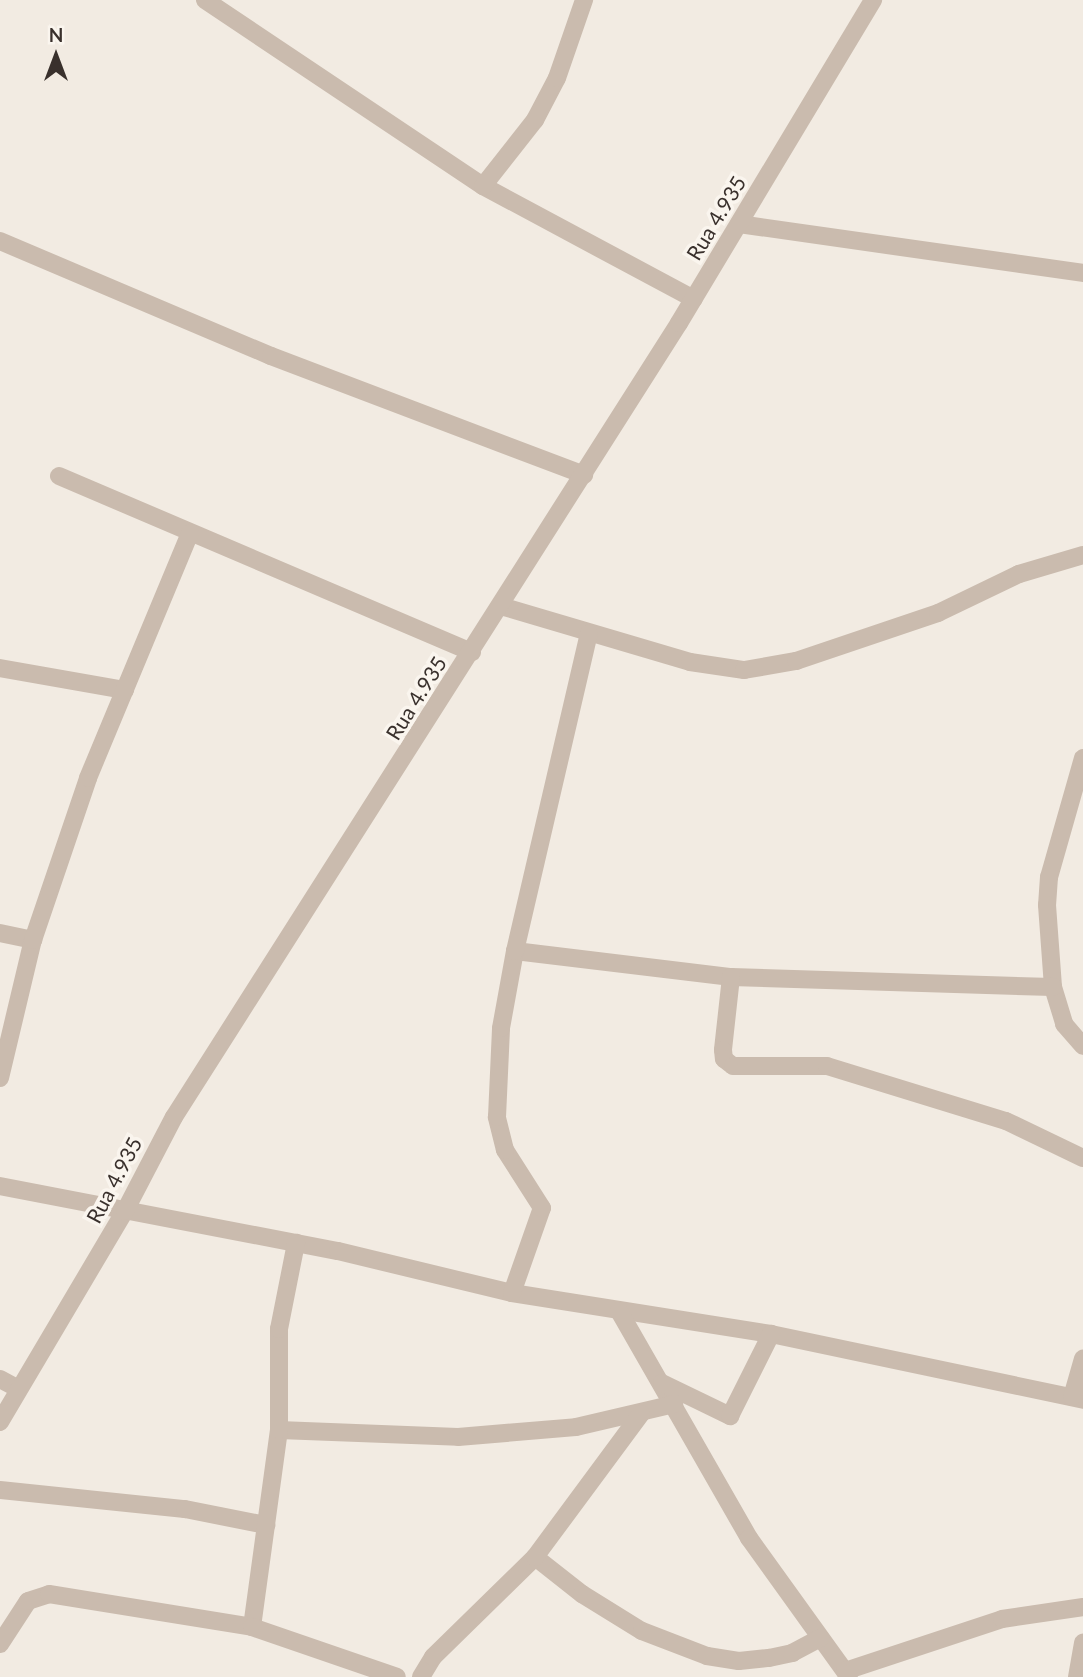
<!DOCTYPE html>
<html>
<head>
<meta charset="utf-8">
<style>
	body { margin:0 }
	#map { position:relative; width:1083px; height:1677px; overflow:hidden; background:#f2ebe2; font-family:Lato,sans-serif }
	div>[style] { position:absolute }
	.minor>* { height:18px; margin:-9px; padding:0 9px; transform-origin:9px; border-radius:9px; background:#cabbae }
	span { translate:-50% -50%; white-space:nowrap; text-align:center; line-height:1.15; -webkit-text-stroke:7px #faf5ee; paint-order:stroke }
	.street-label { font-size:21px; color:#39302c }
	.north { position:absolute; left:21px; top:21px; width:70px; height:70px; -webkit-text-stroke:5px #faf5ee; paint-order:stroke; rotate:0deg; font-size:19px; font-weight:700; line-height:28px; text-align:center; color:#39302c }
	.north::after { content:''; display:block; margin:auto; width:24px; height:32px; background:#39302c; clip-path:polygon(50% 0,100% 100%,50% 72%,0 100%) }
</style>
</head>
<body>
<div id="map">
	<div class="minor">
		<i style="left:205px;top:0;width:334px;rotate:33.8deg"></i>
		<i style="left:483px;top:186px;width:239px;rotate:28.2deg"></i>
		<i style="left:483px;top:186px;width:84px;rotate:-51.8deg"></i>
		<i style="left:535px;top:120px;width:47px;rotate:-62.4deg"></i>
		<i style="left:557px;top:78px;width:83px;rotate:-70.9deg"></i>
		<i style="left:739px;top:224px;width:347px;rotate:8.1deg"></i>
		<i style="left:0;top:241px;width:294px;rotate:23deg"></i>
		<i style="left:271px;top:356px;width:335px;rotate:20.8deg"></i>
		<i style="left:59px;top:476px;width:449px;rotate:23.1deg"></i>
		<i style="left:501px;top:606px;width:197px;rotate:16.5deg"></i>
		<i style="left:690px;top:662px;width:55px;rotate:8.4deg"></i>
		<i style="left:744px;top:670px;width:53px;rotate:-9.8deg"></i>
		<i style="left:796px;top:661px;width:150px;rotate:-18.7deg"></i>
		<i style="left:938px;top:613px;width:90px;rotate:-25.7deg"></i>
		<i style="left:1019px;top:574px;width:67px;rotate:-16.5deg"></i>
		<i style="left:0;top:668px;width:127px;rotate:10deg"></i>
		<i style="left:1083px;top:758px;width:124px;rotate:105.9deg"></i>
		<i style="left:1049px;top:877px;width:28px;rotate:94deg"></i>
		<i style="left:1047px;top:905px;width:82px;rotate:85.8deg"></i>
		<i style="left:1053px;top:987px;width:39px;rotate:73deg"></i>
		<i style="left:1064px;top:1024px;width:29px;rotate:49deg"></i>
		<i style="left:0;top:933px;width:34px;rotate:12deg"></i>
		<i style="left:515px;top:951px;width:218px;rotate:6.9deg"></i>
		<i style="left:731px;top:977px;width:322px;rotate:1.8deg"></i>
		<i style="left:731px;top:977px;width:73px;rotate:96.3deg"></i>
		<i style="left:723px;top:1050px;width:9px;rotate:84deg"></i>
		<i style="left:724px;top:1059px;width:11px;rotate:38deg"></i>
		<i style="left:733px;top:1066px;width:94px"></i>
		<i style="left:827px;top:1066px;width:187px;rotate:17.1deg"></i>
		<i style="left:1006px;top:1121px;width:85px;rotate:25.7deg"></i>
		<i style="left:0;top:1078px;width:142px;rotate:-76.6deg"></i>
		<i style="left:33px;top:940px;width:171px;rotate:-71.2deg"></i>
		<i style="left:88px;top:778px;width:265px;rotate:-67.4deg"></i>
		<i style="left:0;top:1186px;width:344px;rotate:10.9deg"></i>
		<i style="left:338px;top:1251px;width:179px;rotate:13.6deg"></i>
		<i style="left:512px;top:1293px;width:262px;rotate:9deg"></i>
		<i style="left:771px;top:1334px;width:319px;rotate:11.9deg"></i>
		<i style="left:512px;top:1293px;width:90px;rotate:-70.6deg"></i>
		<i style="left:542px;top:1208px;width:69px;rotate:-122.5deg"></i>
		<i style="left:505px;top:1150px;width:34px;rotate:-104deg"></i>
		<i style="left:497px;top:1117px;width:89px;rotate:-87.4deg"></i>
		<i style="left:501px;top:1028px;width:78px;rotate:-79.7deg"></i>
		<i style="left:515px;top:951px;width:326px;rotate:-76.9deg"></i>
		<i style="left:619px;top:1311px;width:262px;rotate:60.2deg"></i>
		<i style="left:749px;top:1538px;width:171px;rotate:54.3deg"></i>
		<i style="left:0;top:1379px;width:21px;rotate:28deg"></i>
		<i style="left:662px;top:1383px;width:76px;rotate:25.9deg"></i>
		<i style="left:730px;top:1416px;width:92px;rotate:-63.4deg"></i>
		<i style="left:1072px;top:1397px;width:40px;rotate:-74deg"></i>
		<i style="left:0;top:1422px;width:245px;rotate:-59.4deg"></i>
		<i style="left:125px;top:1211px;width:106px;rotate:-62.5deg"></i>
		<i style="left:174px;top:1117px;width:941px;rotate:-57.54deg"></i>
		<i style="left:679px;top:323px;width:377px;rotate:-59deg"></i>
		<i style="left:279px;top:1430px;width:179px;rotate:2.2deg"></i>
		<i style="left:458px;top:1437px;width:118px;rotate:-4.8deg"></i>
		<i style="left:576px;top:1427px;width:101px;rotate:-13.2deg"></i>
		<i style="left:0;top:1490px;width:186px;rotate:5.9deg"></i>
		<i style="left:185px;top:1509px;width:83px;rotate:11.2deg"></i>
		<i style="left:535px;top:1557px;width:60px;rotate:38.2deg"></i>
		<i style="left:582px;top:1594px;width:70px;rotate:31.7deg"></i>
		<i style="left:642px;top:1631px;width:70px;rotate:21deg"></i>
		<i style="left:707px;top:1656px;width:32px;rotate:9deg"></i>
		<i style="left:739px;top:1661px;width:30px;rotate:-6deg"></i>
		<i style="left:769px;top:1658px;width:24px;rotate:-12deg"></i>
		<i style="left:792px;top:1653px;width:32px;rotate:-28deg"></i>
		<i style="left:252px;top:1627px;width:199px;rotate:-82.2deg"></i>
		<i style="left:279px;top:1430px;width:101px;rotate:-90deg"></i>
		<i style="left:279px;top:1329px;width:88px;rotate:-78.8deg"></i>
		<i style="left:0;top:1644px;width:51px;rotate:-56.9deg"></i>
		<i style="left:28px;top:1601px;width:22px;rotate:-18deg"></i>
		<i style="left:49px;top:1594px;width:206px;rotate:9.2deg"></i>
		<i style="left:252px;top:1627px;width:153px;rotate:19deg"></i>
		<i style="left:845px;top:1671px;width:165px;rotate:-18.3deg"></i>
		<i style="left:1002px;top:1619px;width:82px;rotate:-8.4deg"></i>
		<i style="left:421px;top:1677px;width:23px;rotate:-59deg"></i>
		<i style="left:433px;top:1657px;width:143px;rotate:-44.4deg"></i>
		<i style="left:535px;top:1557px;width:178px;rotate:-53.5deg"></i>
		<i style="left:1077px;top:1677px;width:35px;rotate:-80deg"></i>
	</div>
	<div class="street-label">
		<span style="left:716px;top:218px;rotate:-59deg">Rua 4.935</span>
		<span style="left:416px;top:698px;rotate:-58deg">Rua 4.935</span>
		<span style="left:114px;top:1180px;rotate:-62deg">Rua 4.935</span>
	</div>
	<div class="north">N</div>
</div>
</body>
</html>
